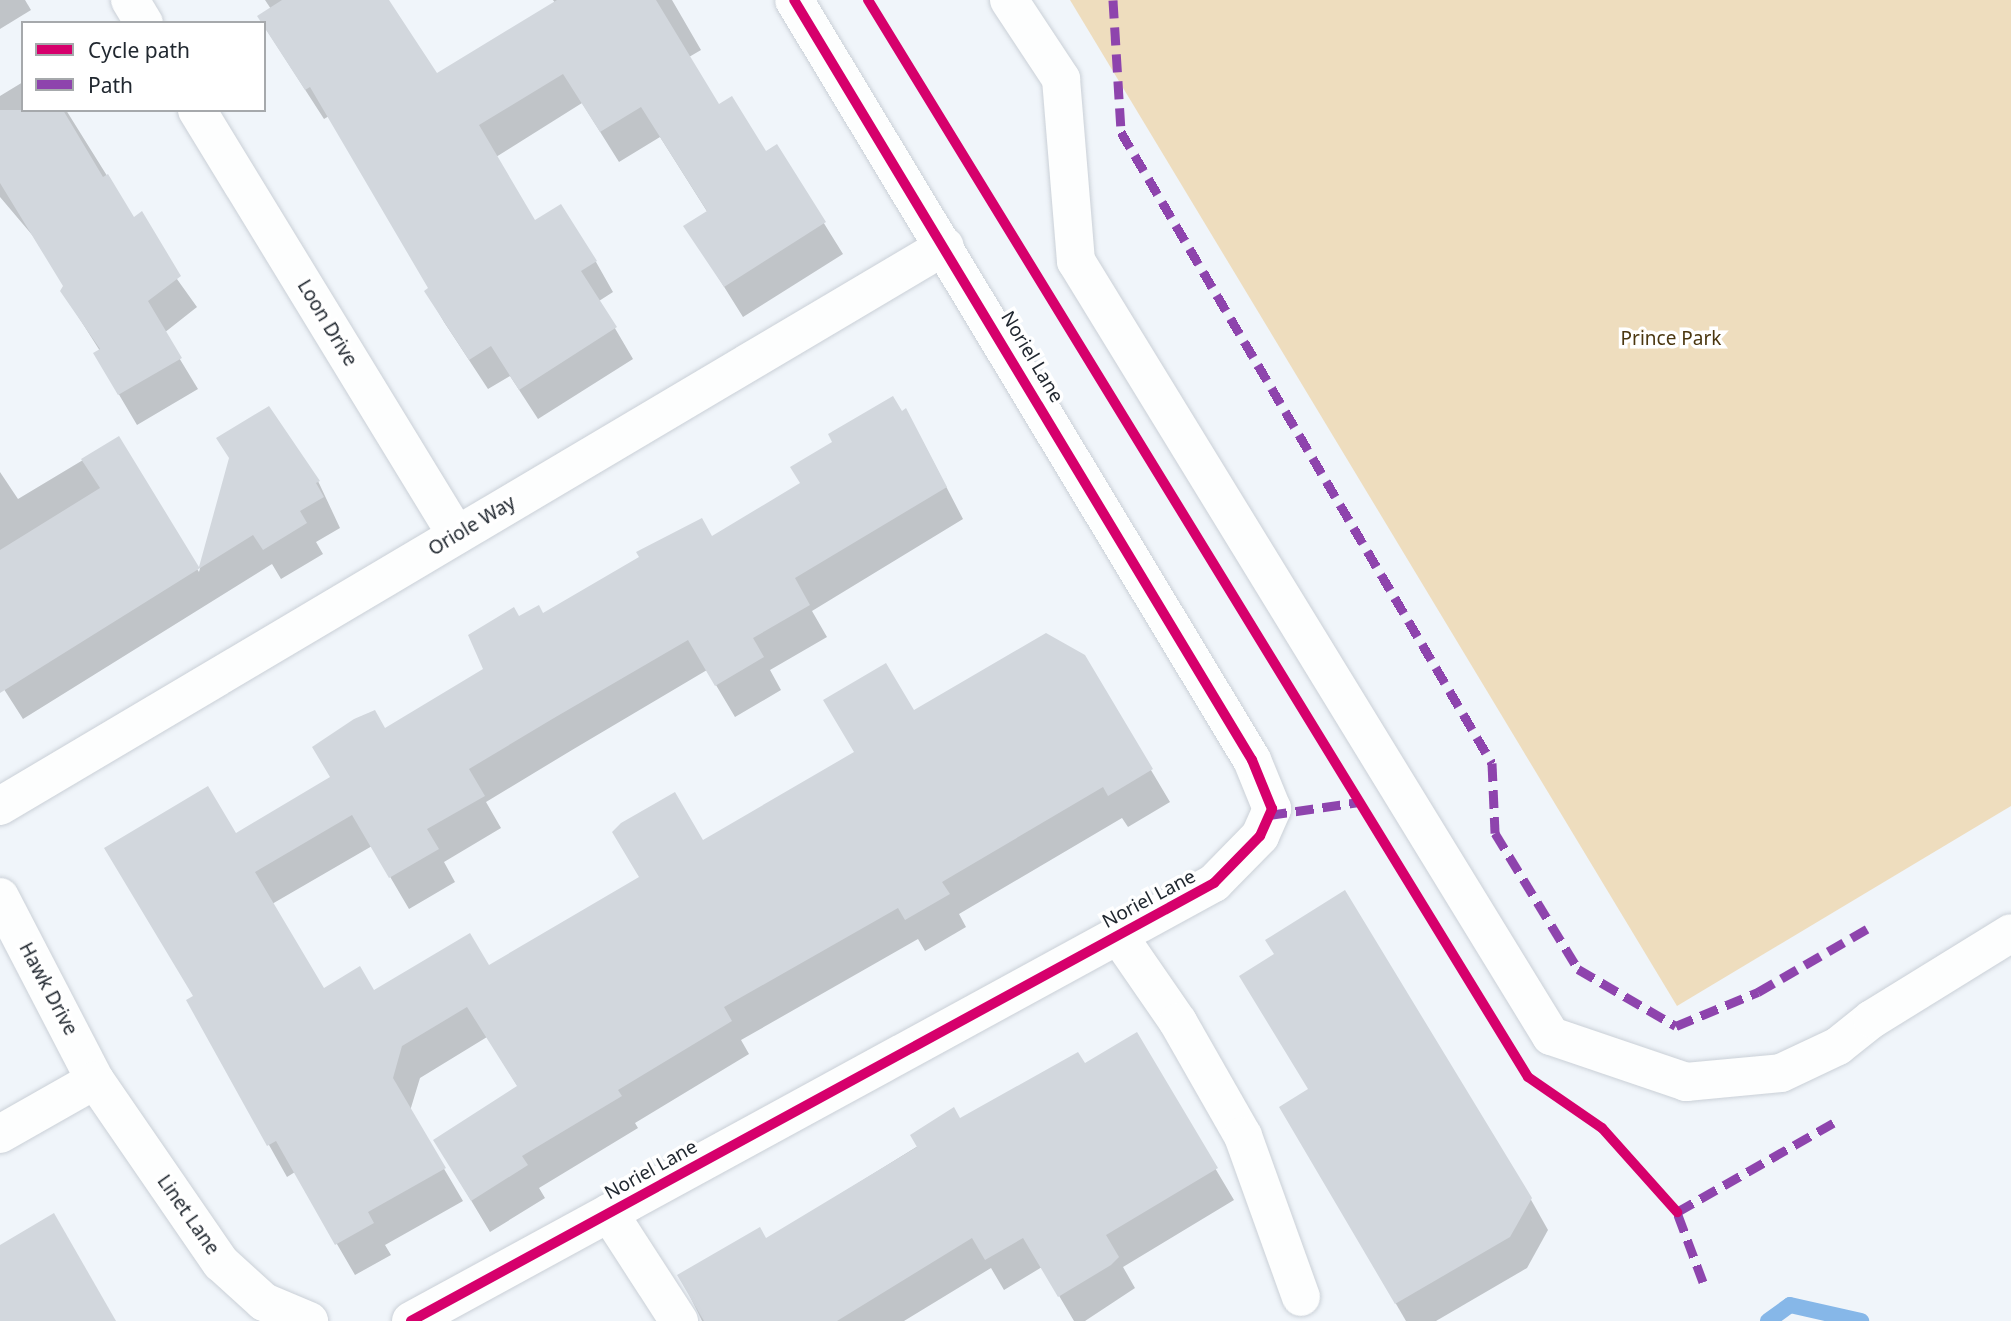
<!DOCTYPE html>
<html>
<head>
<meta charset="utf-8">
<style>
	body { margin:0 }
	#map { position:relative; width:2011px; height:1321px; overflow:hidden; background:#f0f5fa; font-family:"Noto Sans",sans-serif }
	div>[style] { position:absolute }
	.green>* { inset:0; background:#eeddbe }
	.shadow>* { inset:0; background:#0003 }
	.stream>* { height:16px; margin:-8px; padding:0 8px; transform-origin:8px; border-radius:8px; background:#86b7e8 }
	.building>* { inset:0; background:#d2d7dd }
	.roads { filter:drop-shadow(0 0 2px #cad0d7) drop-shadow(0 0 2px #cad0d7) }
	.minor>* { height:38px; margin:-19px; padding:0 19px; transform-origin:19px; border-radius:19px; background:#fdfefe }
	.quiet>* { height:9px; margin-top:-4.5px; transform-origin:0; background:repeating-linear-gradient(90deg,#8e44ad 0 18px,transparent 0 27px) }
	.cycleway>* { height:10px; margin:-5px; padding:0 5px; transform-origin:5px; border-radius:5px; background:#d6006c }
	span { translate:-50% -50%; white-space:nowrap; text-align:center; line-height:1.15; -webkit-text-stroke:7px #fff; paint-order:stroke }
	.street-label { font-size:19px; color:#212830 }
	.park-label { font-size:19px; color:#4b3710 }
	.legend { position:absolute; left:21px; top:21px; width:245px; height:91px; box-sizing:border-box; background:#fff; border:2px solid #a6a9ac; margin:0; padding:9px 12px; list-style:none; font-size:21px; color:#212830 }
	.legend li { display:flex; align-items:center; gap:14px; height:35px }
	.legend b { width:35px; border:2px solid #a6a9ac }
</style>
</head>
<body>
<div id="map">
	<div class="green">
		<i style="clip-path:polygon(1070px 0,2011px 0,2011px 806px,1677px 1006px)"></i>
	</div>
	<div class="shadow">
		<i style="clip-path:polygon(0 0,25px 0,31px 10px,0 29px)"></i>
		<i style="clip-path:polygon(265px 0,387px 0,437px 76px,555px 3px,553px 0,672px 0,701px 50px,689px 57px,719px 106px,766px 153px,776px 146px,843px 254px,743px 317px,686px 226px,708px 213px,660px 137px,619px 162px,582px 103px,496px 157px,534px 223px,596px 262px,613px 292px,599px 301px,633px 359px,538px 419px,510px 376px,488px 389px,444px 322px,426px 291px,430px 289px,329px 116px,324px 119px,264px 26px,271px 9px)"></i>
		<i style="clip-path:polygon(23px 82px,23px 110px,66px 110px,134px 219px,197px 307px,164px 333px,198px 389px,137px 425px,95px 354px,100px 351px,62px 291px,65px 287px,33px 236px,0 197px,0 96px)"></i>
		<i style="clip-path:polygon(118px 439px,199px 572px,230px 459px,318px 481px,340px 528px,316px 542px,323px 554px,281px 579px,272px 564px,23px 719px,0 683px,0 472px,18px 499px)"></i>
		<i style="clip-path:polygon(923px 442px,963px 519px,812px 611px,827px 637px,770px 670px,781px 690px,735px 717px,707px 670px,572px 750px,486px 802px,501px 828px,444px 862px,455px 882px,409px 909px,372px 846px,272px 904px,324px 990px,374px 992px,488px 968px,856px 753px,914px 713px,1083px 656px,1170px 802px,1128px 827px,1122px 818px,959px 914px,966px 927px,925px 951px,918px 939px,741px 1040px,749px 1054px,635px 1123px,638px 1128px,539px 1188px,545px 1198px,490px 1232px,454px 1172px,518px 1087px,487px 1037px,420px 1078px,410px 1111px,463px 1201px,385px 1245px,391px 1255px,355px 1275px,295px 1172px,287px 1177px,269px 1145px,195px 996px,235px 835px,332px 778px,385px 730px,486px 670px,519px 618px,543px 616px)"></i>
		<i style="clip-path:polygon(1136px 1035px,1234px 1200px,1123px 1267px,1135px 1288px,1085px 1321px,1074px 1321px,1042px 1267px,1004px 1290px,991px 1268px,904px 1321px,702px 1321px,680px 1276px,766px 1240px,960px 1120px,1084px 1066px)"></i>
		<i style="clip-path:polygon(1281px 1107px,1530px 1198px,1548px 1230px,1527px 1268px,1436px 1321px,1406px 1321px)"></i>
	</div>
	<div class="stream">
		<i style="left:1768px;top:1321px;width:27px;rotate:-36deg"></i>
		<i style="left:1790px;top:1305px;width:73px;rotate:12.7deg"></i>
	</div>
	<div class="building">
		<i style="clip-path:polygon(282px 0,389px 0,437px 73px,557px 0,656px 0,719px 104px,732px 96px,766px 151px,777px 144px,826px 222px,724px 287px,683px 226px,707px 211px,641px 107px,600px 132px,563px 74px,479px 125px,535px 220px,561px 204px,597px 261px,581px 271px,617px 327px,519px 390px,491px 346px,469px 360px,424px 291px,428px 288px,310px 87px,305px 90px,257px 16px)"></i>
		<i style="clip-path:polygon(0 110px,63px 110px,103px 177px,108px 174px,134px 217px,142px 211px,181px 276px,148px 301px,182px 358px,118px 395px,93px 353px,100px 349px,60px 291px,63px 286px,0 183px)"></i>
		<i style="clip-path:polygon(893px 396px,902px 411px,906px 408px,947px 487px,795px 578px,810px 605px,753px 638px,764px 657px,715px 686px,688px 640px,554px 718px,469px 769px,485px 796px,427px 829px,439px 849px,389px 878px,352px 815px,255px 872px,324px 988px,360px 966px,374px 990px,470px 933px,489px 965px,639px 877px,612px 832px,621px 823px,675px 792px,703px 840px,854px 752px,823px 700px,886px 663px,914px 710px,1046px 633px,1085px 655px,1153px 769px,1108px 796px,1103px 787px,942px 882px,950px 894px,905px 920px,898px 908px,724px 1007px,732px 1021px,618px 1090px,622px 1096px,522px 1156px,528px 1165px,471px 1201px,433px 1140px,517px 1086px,467px 1007px,402px 1046px,393px 1078px,446px 1168px,368px 1212px,374px 1223px,335px 1245px,276px 1141px,267px 1146px,186px 1000px,193px 996px,104px 848px,208px 786px,236px 833px,330px 777px,312px 747px,354px 719px,375px 710px,385px 728px,483px 669px,468px 635px,514px 607px,519px 616px,539px 605px,543px 613px,639px 557px,636px 552px,702px 518px,712px 536px,800px 483px,790px 467px,832px 442px,828px 434px)"></i>
		<i style="clip-path:polygon(269px 406px,320px 481px,316px 483px,324px 497px,300px 511px,307px 523px,263px 550px,253px 535px,0 693px,0 550px,100px 488px,81px 459px,119px 436px,199px 567px,229px 458px,216px 438px)"></i>
		<i style="clip-path:polygon(1345px 890px,1532px 1198px,1510px 1237px,1395px 1304px,1279px 1107px,1308px 1089px,1239px 976px,1274px 954px,1265px 940px)"></i>
		<i style="clip-path:polygon(1137px 1032px,1218px 1168px,1106px 1235px,1119px 1257px,1111px 1265px,1058px 1297px,1023px 1238px,985px 1260px,972px 1238px,837px 1321px,704px 1321px,677px 1275px,760px 1227px,766px 1238px,917px 1147px,910px 1135px,954px 1107px,960px 1118px,1078px 1052px,1085px 1063px)"></i>
		<i style="clip-path:polygon(54px 1213px,116px 1321px,0 1321px,0 1245px)"></i>
	</div>
	<div class="roads">
		<div class="minor">
			<i style="left:130px;top:0;width:27px;rotate:59deg"></i>
			<i style="left:1009px;top:0;width:95px;rotate:56.6deg"></i>
			<i style="left:1061px;top:79px;width:183px;rotate:85.3deg"></i>
			<i style="left:1076px;top:261px;width:909px;rotate:58.5deg"></i>
			<i style="left:1551px;top:1036px;width:143px;rotate:18.8deg"></i>
			<i style="left:1686px;top:1082px;width:95px;rotate:-5.4deg"></i>
			<i style="left:1781px;top:1073px;width:63px;rotate:-25.3deg"></i>
			<i style="left:1838px;top:1046px;width:43px;rotate:-38.5deg"></i>
			<i style="left:1872px;top:1019px;width:163px;rotate:-31.7deg"></i>
			<i style="left:197px;top:110px;width:498px;rotate:58.6deg"></i>
			<i style="left:0;top:806px;width:1098px;rotate:-30.65deg"></i>
			<i style="left:0;top:897px;width:206px;rotate:62.6deg"></i>
			<i style="left:95px;top:1080px;width:222px;rotate:55.5deg"></i>
			<i style="left:221px;top:1263px;width:58px;rotate:42.2deg"></i>
			<i style="left:264px;top:1302px;width:49px;rotate:22.9deg"></i>
			<i style="left:1118px;top:935px;width:106px;rotate:55.4deg"></i>
			<i style="left:1178px;top:1022px;width:131px;rotate:60.3deg"></i>
			<i style="left:1243px;top:1136px;width:171px;rotate:70.2deg"></i>
			<i style="left:0;top:1134px;width:109px;rotate:-29.6deg"></i>
			<i style="left:609px;top:1213px;width:129px;rotate:57.1deg"></i>
			<i style="left:411px;top:1321px;width:915px;rotate:-28.61deg"></i>
			<i style="left:1214px;top:883px;width:66px;rotate:-45.6deg"></i>
			<i style="left:1260px;top:836px;width:30px;rotate:-66deg"></i>
			<i style="left:1272px;top:809px;width:53px;rotate:-112.2deg"></i>
			<i style="left:1252px;top:760px;width:887px;rotate:-121.07deg"></i>
		</div>
	</div>
	<div class="quiet">
		<i style="left:1113px;top:0;width:132px;rotate:86.5deg"></i>
		<i style="left:1121px;top:132px;width:732px;rotate:59.55deg"></i>
		<i style="left:1492px;top:763px;width:70px;rotate:87.5deg"></i>
		<i style="left:1495px;top:833px;width:159px;rotate:58.6deg"></i>
		<i style="left:1578px;top:969px;width:113px;rotate:30.2deg"></i>
		<i style="left:1676px;top:1026px;width:89px;rotate:-22.5deg"></i>
		<i style="left:1758px;top:992px;width:132px;rotate:-30.1deg"></i>
		<i style="left:1269px;top:815px;width:91px;rotate:-8.2deg"></i>
		<i style="left:1703px;top:1282px;width:75px;rotate:-110.4deg"></i>
		<i style="left:1677px;top:1212px;width:180px;rotate:-29.7deg"></i>
	</div>
	<div class="cycleway">
		<i style="left:868px;top:0;width:1263px;rotate:58.5deg"></i>
		<i style="left:1528px;top:1077px;width:90px;rotate:34.6deg"></i>
		<i style="left:1602px;top:1128px;width:113px;rotate:48.2deg"></i>
		<i style="left:411px;top:1321px;width:915px;rotate:-28.61deg"></i>
		<i style="left:1214px;top:883px;width:66px;rotate:-45.6deg"></i>
		<i style="left:1260px;top:836px;width:30px;rotate:-66deg"></i>
		<i style="left:1272px;top:809px;width:53px;rotate:-112.2deg"></i>
		<i style="left:1252px;top:760px;width:887px;rotate:-121.07deg"></i>
	</div>
	<div class="street-label">
		<span style="left:327px;top:323px;rotate:59deg">Loon Drive</span>
		<span style="left:1032px;top:357px;rotate:59deg">Noriel Lane</span>
		<span style="left:472px;top:526px;rotate:-31deg">Oriole Way</span>
		<span style="left:1149px;top:899px;rotate:-28deg">Noriel Lane</span>
		<span style="left:48px;top:989px;rotate:62deg">Hawk Drive</span>
		<span style="left:651px;top:1170px;rotate:-29deg">Noriel Lane</span>
		<span style="left:188px;top:1215px;rotate:55deg">Linet Lane</span>
	</div>
	<div class="park-label">
		<span style="left:1671px;top:339px">Prince Park</span>
	</div>
	<ul class="legend">
	<li><b style="height:9px;background:#d6006c"></b>Cycle path</li>
	<li><b style="height:9px;background:#8e44ad"></b>Path</li>
	</ul>
</div>
</body>
</html>
